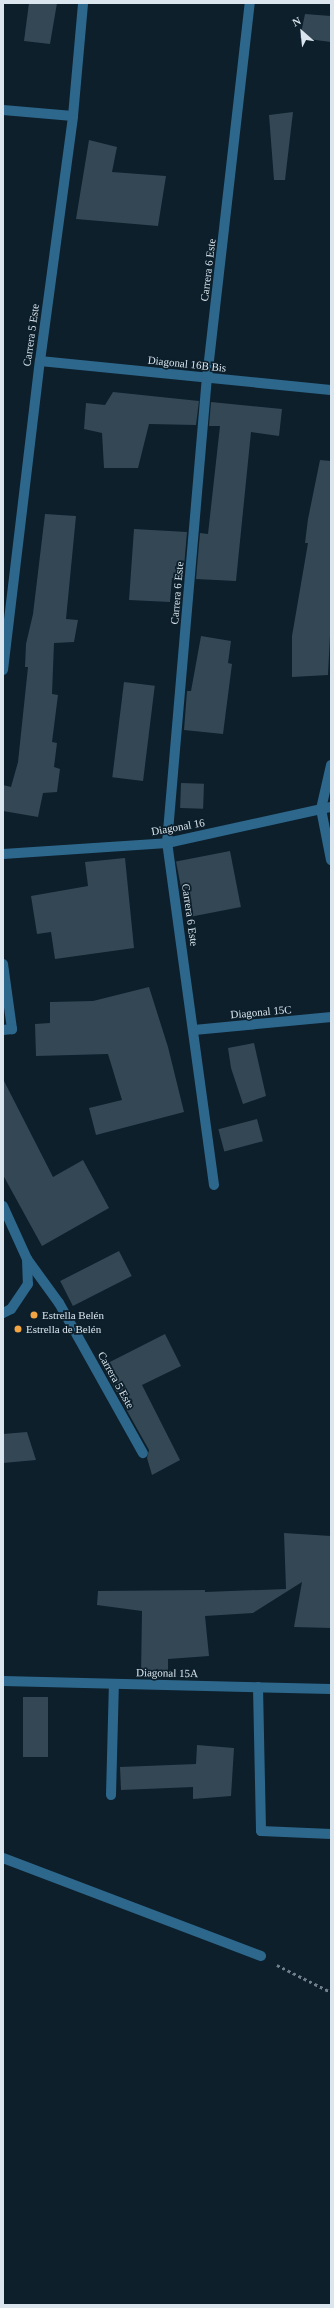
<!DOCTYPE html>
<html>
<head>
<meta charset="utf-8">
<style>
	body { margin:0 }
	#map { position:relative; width:334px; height:2308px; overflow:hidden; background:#0c1f2b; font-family:"Times New Roman",serif }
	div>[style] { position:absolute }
	.building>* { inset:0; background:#334755; transform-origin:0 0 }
	.path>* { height:2.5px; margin-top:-1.25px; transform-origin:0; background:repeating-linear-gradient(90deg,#707f8a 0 3px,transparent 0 6px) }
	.street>* { height:10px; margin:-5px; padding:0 5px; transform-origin:5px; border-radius:5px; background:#2e678c }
	.dots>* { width:11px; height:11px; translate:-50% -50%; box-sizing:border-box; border:2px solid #0c1f2b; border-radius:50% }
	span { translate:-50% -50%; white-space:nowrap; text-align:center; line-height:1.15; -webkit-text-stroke:3.5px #0c1f2b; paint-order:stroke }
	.street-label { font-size:11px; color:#dae5ee }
	.poi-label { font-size:11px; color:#dae5ee }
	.left { translate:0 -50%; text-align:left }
	.frame { position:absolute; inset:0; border:4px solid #dae5ee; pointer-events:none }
	.north { position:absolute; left:282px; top:12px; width:40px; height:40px; -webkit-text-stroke:3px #0c1f2b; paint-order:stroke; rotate:333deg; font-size:11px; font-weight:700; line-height:16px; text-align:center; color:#dae5ee }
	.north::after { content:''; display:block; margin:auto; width:14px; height:18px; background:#dae5ee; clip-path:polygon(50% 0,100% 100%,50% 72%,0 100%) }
</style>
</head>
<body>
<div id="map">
	<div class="building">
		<i style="clip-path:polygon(29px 3px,57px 3px,50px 44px,24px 41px)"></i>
		<i style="clip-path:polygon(305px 14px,331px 16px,331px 42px,300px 38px)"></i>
		<i style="clip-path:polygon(293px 112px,285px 180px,274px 180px,269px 115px)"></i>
		<i style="clip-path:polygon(89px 140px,117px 147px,112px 172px,166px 176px,158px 226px,76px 219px)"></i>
		<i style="clip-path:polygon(113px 392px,199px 401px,196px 425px,149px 424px,138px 468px,104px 468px,102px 433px,84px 429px,86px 403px,105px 405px)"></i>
		<i style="clip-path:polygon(211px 402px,282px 409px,279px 436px,251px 432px,236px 581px,196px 579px,200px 533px,208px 534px,220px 426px,209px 426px)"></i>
		<i style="clip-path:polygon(320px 460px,331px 461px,331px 615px,328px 675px,292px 677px,292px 636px,308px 543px,305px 543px,308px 519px)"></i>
		<i style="clip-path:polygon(45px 514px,76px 516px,66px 619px,78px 620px,74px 642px,54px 643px,52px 694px,58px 695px,52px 742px,57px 743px,54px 767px,60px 769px,57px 792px,43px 793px,38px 817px,3px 811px,3px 785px,11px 787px,18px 762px,28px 667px,25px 667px,26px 644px,33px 614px)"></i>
		<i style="clip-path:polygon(134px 529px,187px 532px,183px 579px,172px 578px,170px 602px,129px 600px)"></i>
		<i style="clip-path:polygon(201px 636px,231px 641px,228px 663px,232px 664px,223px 734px,184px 730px,187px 691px,191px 691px)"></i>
		<i style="left:124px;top:682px;width:31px;height:96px;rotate:7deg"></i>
		<i style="left:181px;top:783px;width:23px;height:25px;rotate:2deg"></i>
		<i style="left:230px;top:851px;width:57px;height:55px;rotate:79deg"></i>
		<i style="clip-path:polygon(125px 858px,134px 948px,55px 959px,51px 932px,37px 934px,31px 896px,88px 886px,85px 862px)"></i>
		<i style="clip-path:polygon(149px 987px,168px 1047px,184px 1112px,96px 1135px,89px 1108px,122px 1100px,108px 1054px,36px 1056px,35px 1024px,50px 1023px,50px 1002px,93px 1001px)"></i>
		<i style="clip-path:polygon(254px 1043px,266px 1096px,243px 1104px,231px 1068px,228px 1048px)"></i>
		<i style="clip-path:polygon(3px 1079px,53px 1177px,83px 1160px,109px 1208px,42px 1246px,3px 1175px)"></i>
		<i style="left:257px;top:1119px;width:23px;height:40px;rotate:75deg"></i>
		<i style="left:119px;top:1251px;width:28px;height:66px;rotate:63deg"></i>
		<i style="clip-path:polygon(165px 1334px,181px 1366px,142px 1385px,180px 1460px,152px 1475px,147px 1458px,149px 1450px,102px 1366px)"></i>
		<i style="clip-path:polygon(27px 1432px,36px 1460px,3px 1463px,3px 1434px)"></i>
		<i style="clip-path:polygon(284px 1533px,331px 1536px,331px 1628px,294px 1627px,302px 1582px,253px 1613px,205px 1616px,209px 1656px,168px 1659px,168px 1675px,141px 1674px,142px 1611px,97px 1605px,98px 1591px,205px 1590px,205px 1592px,286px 1589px)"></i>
		<i style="left:23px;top:1697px;width:25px;height:60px"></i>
		<i style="clip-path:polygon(197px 1745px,234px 1748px,231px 1796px,193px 1799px,193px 1787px,121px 1790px,120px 1767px,196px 1764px)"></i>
	</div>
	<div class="path">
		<i style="left:277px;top:1965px;width:60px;rotate:26.6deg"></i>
	</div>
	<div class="street">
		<i style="left:3px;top:110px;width:70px;rotate:4.9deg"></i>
		<i style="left:40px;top:361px;width:292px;rotate:5.7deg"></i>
		<i style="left:3px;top:670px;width:311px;rotate:-83.2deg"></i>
		<i style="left:40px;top:361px;width:247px;rotate:-82.3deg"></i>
		<i style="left:73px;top:116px;width:113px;rotate:-84.9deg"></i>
		<i style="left:331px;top:765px;width:45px;rotate:102.8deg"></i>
		<i style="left:321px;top:809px;width:52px;rotate:78.9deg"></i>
		<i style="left:3px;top:854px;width:164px;rotate:-3.8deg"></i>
		<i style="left:167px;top:843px;width:168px;rotate:-12.4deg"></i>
		<i style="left:3px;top:964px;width:66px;rotate:82.1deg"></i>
		<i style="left:12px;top:1029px;width:9px;rotate:174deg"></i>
		<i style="left:194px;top:1030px;width:138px;rotate:-5.4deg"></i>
		<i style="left:214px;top:1185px;width:345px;rotate:-97.8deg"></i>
		<i style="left:167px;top:843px;width:467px;rotate:-85.1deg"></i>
		<i style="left:207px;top:378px;width:377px;rotate:-83.5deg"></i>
		<i style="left:3px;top:1206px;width:58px;rotate:65.6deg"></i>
		<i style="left:27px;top:1259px;width:25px;rotate:88deg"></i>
		<i style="left:28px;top:1284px;width:30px;rotate:124deg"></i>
		<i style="left:11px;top:1309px;width:9px;rotate:153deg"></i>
		<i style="left:27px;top:1259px;width:54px;rotate:54deg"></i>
		<i style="left:59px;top:1303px;width:172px;rotate:60.8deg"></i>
		<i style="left:3px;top:1681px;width:328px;rotate:1.4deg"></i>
		<i style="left:258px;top:1687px;width:144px;rotate:88.8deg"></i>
		<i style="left:261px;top:1831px;width:70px;rotate:2.5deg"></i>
		<i style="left:111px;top:1795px;width:111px;rotate:-88.5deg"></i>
		<i style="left:3px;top:1858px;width:276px;rotate:20.8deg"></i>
	</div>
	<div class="dots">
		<i style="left:34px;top:1315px;background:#f2a542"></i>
		<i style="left:18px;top:1329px;background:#f2a542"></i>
	</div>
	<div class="street-label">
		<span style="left:208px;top:270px;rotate:-83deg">Carrera 6 Este</span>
		<span style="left:31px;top:335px;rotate:-82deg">Carrera 5 Este</span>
		<span style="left:187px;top:364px;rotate:6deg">Diagonal 16B Bis</span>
		<span style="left:177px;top:593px;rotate:-85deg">Carrera 6 Este</span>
		<span style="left:178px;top:827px;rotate:-10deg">Diagonal 16</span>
		<span style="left:190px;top:915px;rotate:82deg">Carrera 6 Este</span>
		<span style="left:261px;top:1012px;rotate:-5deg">Diagonal 15C</span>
		<span style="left:116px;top:1380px;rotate:61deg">Carrera 5 Este</span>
		<span style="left:167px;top:1673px;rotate:1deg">Diagonal 15A</span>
	</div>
	<div class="poi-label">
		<span class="left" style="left:42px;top:1315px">Estrella Belén</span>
		<span class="left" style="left:26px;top:1329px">Estrella de Belén</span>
	</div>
	<div class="frame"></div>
	<div class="north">N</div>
</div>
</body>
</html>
